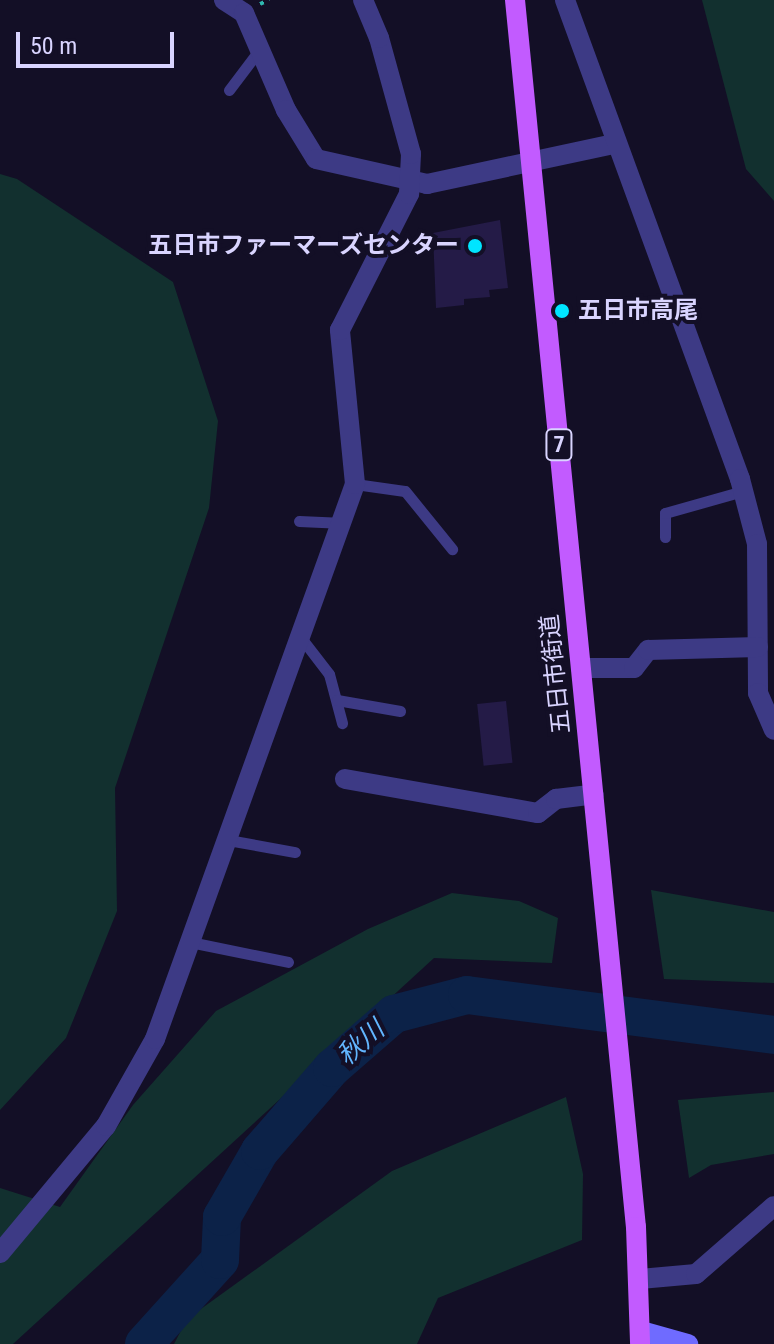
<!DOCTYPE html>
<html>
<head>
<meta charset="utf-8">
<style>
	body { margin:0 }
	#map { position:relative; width:774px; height:1344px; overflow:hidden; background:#130f26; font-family:"Roboto Condensed","Noto Sans JP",sans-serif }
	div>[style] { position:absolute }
	.green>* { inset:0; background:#12302f }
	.river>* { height:38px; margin:-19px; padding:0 19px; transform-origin:19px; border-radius:19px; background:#0c2248 }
	.building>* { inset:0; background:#241b47; transform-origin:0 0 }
	.path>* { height:4px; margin-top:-2px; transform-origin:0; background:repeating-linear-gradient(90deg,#2fb8b0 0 4px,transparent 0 10px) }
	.service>* { height:11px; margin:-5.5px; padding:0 5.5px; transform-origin:5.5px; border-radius:5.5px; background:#3d3a85 }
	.minor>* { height:20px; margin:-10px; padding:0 10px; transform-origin:10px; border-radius:10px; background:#3d3a85 }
	.tertiary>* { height:20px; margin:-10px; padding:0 10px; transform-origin:10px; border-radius:10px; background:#3d3a85 }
	.secondary>* { height:20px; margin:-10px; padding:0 10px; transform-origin:10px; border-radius:10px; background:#6f6bff }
	.primary>* { height:20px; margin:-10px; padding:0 10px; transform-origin:10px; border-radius:10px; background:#c25bff }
	.dots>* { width:22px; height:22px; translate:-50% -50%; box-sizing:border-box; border:4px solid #130f26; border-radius:50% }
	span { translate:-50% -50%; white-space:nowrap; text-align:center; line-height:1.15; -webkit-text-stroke:8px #130f26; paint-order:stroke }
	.shield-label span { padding:2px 6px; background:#130f26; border:2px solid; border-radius:6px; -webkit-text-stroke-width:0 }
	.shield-label { font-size:22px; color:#d9d4ff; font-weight:700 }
	.poi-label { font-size:24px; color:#d9d4ff; font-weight:700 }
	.right { translate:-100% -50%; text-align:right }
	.left { translate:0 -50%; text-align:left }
	.street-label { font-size:24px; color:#d9d4ff }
	.water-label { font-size:26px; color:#62b6ff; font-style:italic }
	.scale { position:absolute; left:16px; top:32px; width:158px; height:36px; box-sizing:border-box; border:4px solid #d9d4ff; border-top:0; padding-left:10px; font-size:24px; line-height:28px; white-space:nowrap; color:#d9d4ff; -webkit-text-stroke:6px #130f26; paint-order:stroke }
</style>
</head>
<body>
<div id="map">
	<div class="green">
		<i style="clip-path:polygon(702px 0,774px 0,774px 201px,746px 169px)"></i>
		<i style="clip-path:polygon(0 174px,17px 179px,173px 282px,218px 421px,209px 508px,115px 788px,117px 911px,66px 1038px,0 1110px)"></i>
		<i style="clip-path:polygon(651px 890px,774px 912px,774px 983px,664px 979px)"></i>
		<i style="clip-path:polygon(452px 893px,519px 901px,558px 918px,552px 963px,434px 958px,13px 1344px,0 1344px,0 1188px,60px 1207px,133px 1105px,216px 1011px,368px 929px)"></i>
		<i style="clip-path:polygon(774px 1092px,774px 1154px,711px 1165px,689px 1178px,678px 1100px)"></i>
		<i style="clip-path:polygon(566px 1097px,583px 1174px,582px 1240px,438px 1298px,417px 1344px,174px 1344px,187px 1319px,392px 1171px)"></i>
	</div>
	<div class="river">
		<i style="left:144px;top:1344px;width:113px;rotate:-47.9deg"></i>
		<i style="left:220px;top:1260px;width:43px;rotate:-87.3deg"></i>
		<i style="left:222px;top:1217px;width:76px;rotate:-60.1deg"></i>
		<i style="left:260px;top:1151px;width:110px;rotate:-49.1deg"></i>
		<i style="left:332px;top:1068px;width:82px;rotate:-41.1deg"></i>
		<i style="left:394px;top:1014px;width:75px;rotate:-14.6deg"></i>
		<i style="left:467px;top:995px;width:310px;rotate:7.4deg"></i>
	</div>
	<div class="building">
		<i style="clip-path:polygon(500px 220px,508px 288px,489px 290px,490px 297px,464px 299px,464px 305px,436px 308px,433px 233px)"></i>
		<i style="left:506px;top:701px;width:62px;height:29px;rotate:84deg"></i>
	</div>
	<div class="path">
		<i style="left:260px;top:4px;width:10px;rotate:-24deg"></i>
	</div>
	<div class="service">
		<i style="left:229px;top:90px;width:51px;rotate:-52.9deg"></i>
		<i style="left:355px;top:484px;width:50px;rotate:8deg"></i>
		<i style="left:405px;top:491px;width:75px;rotate:51deg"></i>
		<i style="left:299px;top:521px;width:45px;rotate:2.5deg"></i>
		<i style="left:665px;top:537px;width:24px;rotate:-90deg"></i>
		<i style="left:665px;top:513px;width:81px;rotate:-15.8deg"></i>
		<i style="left:302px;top:639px;width:44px;rotate:52.4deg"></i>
		<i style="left:329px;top:674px;width:51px;rotate:75.1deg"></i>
		<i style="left:337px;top:700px;width:64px;rotate:9.9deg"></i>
		<i style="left:228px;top:840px;width:68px;rotate:10.2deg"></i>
		<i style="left:190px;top:942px;width:100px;rotate:11.5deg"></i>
	</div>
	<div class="minor">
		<i style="left:224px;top:0;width:24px;rotate:33deg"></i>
		<i style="left:244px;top:13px;width:106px;rotate:66.6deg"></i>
		<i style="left:286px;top:110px;width:57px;rotate:58.5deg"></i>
		<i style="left:316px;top:159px;width:114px;rotate:12.7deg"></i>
		<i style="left:427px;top:184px;width:191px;rotate:-12.1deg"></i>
		<i style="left:565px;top:0;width:510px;rotate:69.93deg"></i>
		<i style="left:740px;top:479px;width:67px;rotate:75.3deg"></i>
		<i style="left:757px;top:544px;width:149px;rotate:89.6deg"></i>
		<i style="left:758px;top:693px;width:40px;rotate:66.6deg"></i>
		<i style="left:581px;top:668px;width:53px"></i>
		<i style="left:634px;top:668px;width:23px;rotate:-52deg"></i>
		<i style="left:648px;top:650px;width:110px;rotate:-1.6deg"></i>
		<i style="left:345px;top:779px;width:196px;rotate:10deg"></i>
		<i style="left:538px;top:813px;width:23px;rotate:-38deg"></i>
		<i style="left:556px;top:799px;width:38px;rotate:-7deg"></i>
		<i style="left:0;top:1253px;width:165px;rotate:-50.2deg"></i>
		<i style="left:106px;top:1126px;width:100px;rotate:-60.6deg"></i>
		<i style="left:155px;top:1039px;width:590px;rotate:-70.18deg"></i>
		<i style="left:355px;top:484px;width:155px;rotate:-95.6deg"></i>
		<i style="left:340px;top:330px;width:153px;rotate:-63.1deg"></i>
		<i style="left:409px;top:194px;width:40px;rotate:-87.1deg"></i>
		<i style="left:411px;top:154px;width:120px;rotate:-105.4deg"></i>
		<i style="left:379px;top:38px;width:41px;rotate:-112.8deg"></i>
	</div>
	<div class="tertiary">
		<i style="left:640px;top:1279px;width:56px;rotate:-5.1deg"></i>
		<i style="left:696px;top:1274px;width:103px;rotate:-41.1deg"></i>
	</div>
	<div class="secondary">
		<i style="left:641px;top:1331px;width:49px;rotate:15.5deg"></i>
	</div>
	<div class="primary">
		<i style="left:515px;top:0;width:1233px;rotate:84.37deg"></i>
		<i style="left:636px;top:1227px;width:117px;rotate:88deg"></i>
	</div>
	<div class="dots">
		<i style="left:475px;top:246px;background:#00e5ff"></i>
		<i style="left:562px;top:311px;background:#00e5ff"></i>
	</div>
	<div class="shield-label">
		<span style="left:559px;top:445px">7</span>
	</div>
	<div class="poi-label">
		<span class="right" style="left:459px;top:246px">五日市ファーマーズセンター</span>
		<span class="left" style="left:578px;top:311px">五日市高尾</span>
	</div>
	<div class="street-label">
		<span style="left:556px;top:674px;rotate:-96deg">五日市街道</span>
	</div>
	<div class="water-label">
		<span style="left:361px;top:1043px;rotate:-41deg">秋川</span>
	</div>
	<div class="scale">50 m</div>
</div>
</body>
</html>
